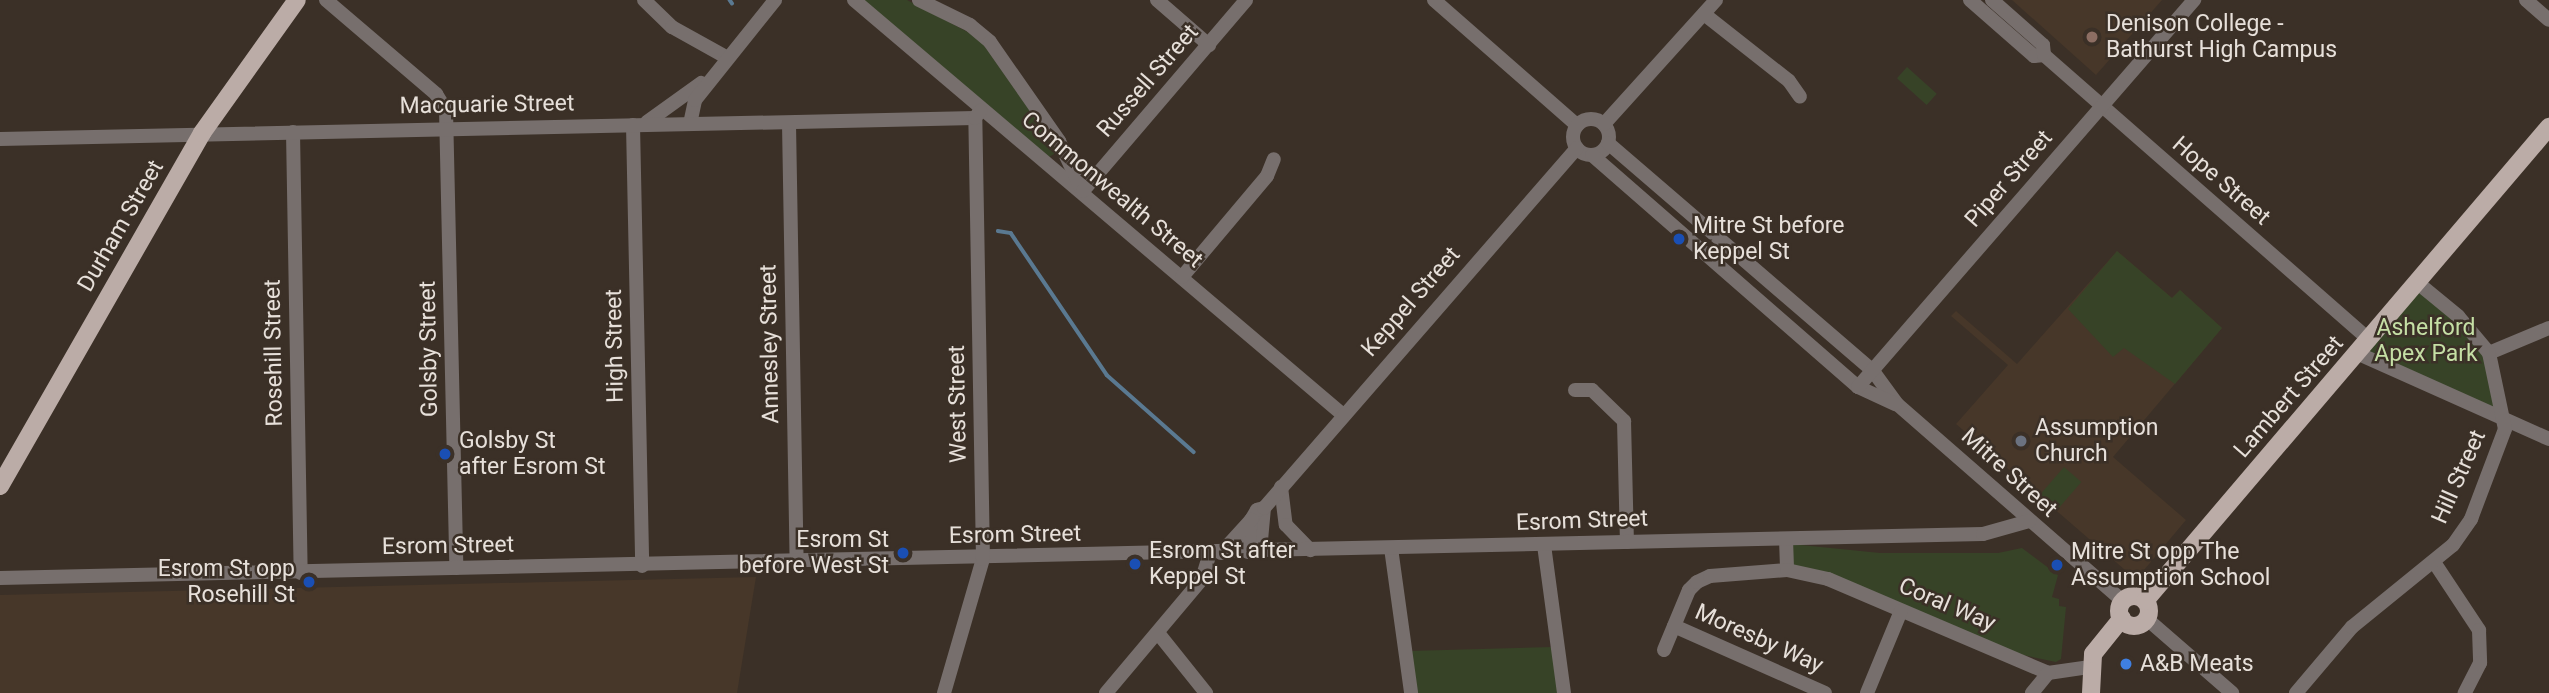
<!DOCTYPE html>
<html>
<head>
<meta charset="utf-8">
<style>
	body { margin:0 }
	#map { position:relative; width:2549px; height:693px; overflow:hidden; background:#3b3027; font-family:Roboto,sans-serif }
	div>[style] { position:absolute }
	.built>* { inset:0; background:#473729 }
	.green>* { inset:0; background:#374327; transform-origin:0 0 }
	.stream>* { height:3.5px; margin:-1.75px; padding:0 1.75px; transform-origin:1.75px; border-radius:1.75px; background:#5a7991 }
	.minor>* { height:14px; margin:-7px; padding:0 7px; transform-origin:7px; border-radius:7px; background:#776f6d }
	.minor>.ring { margin:-7px; padding:0; box-sizing:content-box; background:none; border:14px solid #776f6d; border-radius:50% }
	.major>* { height:18px; margin:-9px; padding:0 9px; transform-origin:9px; border-radius:9px; background:#bbaca7 }
	.major>.ring { margin:-9px; padding:0; box-sizing:content-box; background:none; border:18px solid #bbaca7; border-radius:50% }
	.dots>* { width:19px; height:19px; translate:-50% -50%; box-sizing:border-box; border:4px solid #3b3027; border-radius:50% }
	span { translate:-50% -50%; white-space:nowrap; text-align:center; line-height:1.15; -webkit-text-stroke:5px #3b3027; paint-order:stroke }
	.poi-label { font-size:23px; color:#e7e0da }
	.left { translate:0 -50%; text-align:left }
	.right { translate:-100% -50%; text-align:right }
	.street-label { font-size:23px; color:#e7e0da }
	.park-label { font-size:23px; color:#c5dfa5 }
</style>
</head>
<body>
<div id="map">
	<div class="built">
		<i style="clip-path:polygon(2012px 0,2162px 0,2096px 75px)"></i>
		<i style="clip-path:polygon(2117px 251px,2172px 298px,2180px 290px,2222px 328px,2113px 457px,2186px 520px,2139px 576px,2132px 576px,1956px 424px,2008px 365px,1951px 316px,1956px 311px,2017px 364px)"></i>
		<i style="clip-path:polygon(756px 577px,737px 693px,0 693px,0 595px)"></i>
	</div>
	<div class="green">
		<i style="clip-path:polygon(861px 0,907px 0,979px 38px,1056px 148px,1054px 154px,1049px 157px)"></i>
		<i style="left:1907px;top:67px;width:40px;height:15px;rotate:42deg"></i>
		<i style="clip-path:polygon(2117px 251px,2172px 298px,2180px 290px,2222px 328px,2175px 384px,2124px 348px,2113px 357px,2068px 309px)"></i>
		<i style="clip-path:polygon(2419px 284px,2477px 337px,2505px 422px,2359px 354px)"></i>
		<i style="left:2064px;top:467px;width:23px;height:40px;rotate:41deg"></i>
		<i style="clip-path:polygon(1791px 544px,1880px 553px,1998px 553px,2022px 548px,2058px 575px,2052px 597px,2059px 599px,2059px 606px,2066px 607px,2061px 659px,2056px 662px,2018px 654px,1792px 571px)"></i>
		<i style="clip-path:polygon(1552px 647px,1558px 693px,1414px 693px,1409px 651px)"></i>
	</div>
	<div class="stream">
		<i style="left:730px;top:0;width:4px;rotate:56deg"></i>
		<i style="left:998px;top:231px;width:13px;rotate:9deg"></i>
		<i style="left:1011px;top:233px;width:171px;rotate:55.9deg"></i>
		<i style="left:1107px;top:375px;width:116px;rotate:41.5deg"></i>
	</div>
	<div class="minor">
		<i style="left:326px;top:0;width:145px;rotate:40.5deg"></i>
		<i style="left:436px;top:94px;width:19px;rotate:58deg"></i>
		<i style="left:446px;top:110px;width:458px;rotate:88.7deg"></i>
		<i style="left:644px;top:0;width:39px;rotate:44deg"></i>
		<i style="left:672px;top:27px;width:62px;rotate:29.1deg"></i>
		<i style="left:854px;top:0;width:640px;rotate:40.31deg"></i>
		<i style="left:919px;top:0;width:57px;rotate:26.1deg"></i>
		<i style="left:970px;top:25px;width:26px;rotate:40deg"></i>
		<i style="left:990px;top:42px;width:121px;rotate:55.1deg"></i>
		<i style="left:1059px;top:141px;width:54px;rotate:64.9deg"></i>
		<i style="left:1157px;top:0;width:69px;rotate:40.9deg"></i>
		<i style="left:1434px;top:0;width:190px;rotate:41.2deg"></i>
		<i style="left:1970px;top:0;width:85px;rotate:41.2deg"></i>
		<i style="left:2034px;top:56px;width:10px;rotate:-6deg"></i>
		<i style="left:2044px;top:55px;width:433px;rotate:41.2deg"></i>
		<i style="left:1992px;top:0;width:68px;rotate:41.4deg"></i>
		<i style="left:2043px;top:45px;width:10px;rotate:84deg"></i>
		<i style="left:2526px;top:0;width:30px;rotate:41deg"></i>
		<i style="left:1704px;top:14px;width:108px;rotate:38.2deg"></i>
		<i style="left:1789px;top:81px;width:19px;rotate:55deg"></i>
		<i class="ring" style="left:1573px;top:119px;width:22px;height:22px"></i>
		<i style="left:647px;top:122px;width:67px;rotate:-35.8deg"></i>
		<i style="left:690px;top:124px;width:25px;rotate:-78deg"></i>
		<i style="left:695px;top:100px;width:128px;rotate:-51.3deg"></i>
		<i style="left:789px;top:124px;width:439px;rotate:89deg"></i>
		<i style="left:1604px;top:124px;width:167px;rotate:-47.9deg"></i>
		<i style="left:633px;top:125px;width:441px;rotate:88.8deg"></i>
		<i style="left:293px;top:132px;width:441px;rotate:89deg"></i>
		<i style="left:0;top:139px;width:975px;rotate:-1.23deg"></i>
		<i style="left:1608px;top:143px;width:350px;rotate:40.7deg"></i>
		<i style="left:1873px;top:371px;width:41px;rotate:54deg"></i>
		<i style="left:1897px;top:404px;width:300px;rotate:41.1deg"></i>
		<i style="left:1592px;top:155px;width:353px;rotate:41.1deg"></i>
		<i style="left:1858px;top:387px;width:41px;rotate:24.7deg"></i>
		<i style="left:1083px;top:191px;width:251px;rotate:-49.5deg"></i>
		<i style="left:1182px;top:277px;width:132px;rotate:-49.9deg"></i>
		<i style="left:1267px;top:176px;width:18px;rotate:-68deg"></i>
		<i style="left:2489px;top:353px;width:65px;rotate:-22.6deg"></i>
		<i style="left:2359px;top:354px;width:208px;rotate:24.1deg"></i>
		<i style="left:1858px;top:387px;width:513px;rotate:-49.03deg"></i>
		<i style="left:1575px;top:390px;width:17px"></i>
		<i style="left:1592px;top:390px;width:45px;rotate:44.1deg"></i>
		<i style="left:1624px;top:421px;width:121px;rotate:88.6deg"></i>
		<i style="left:1281px;top:487px;width:38px;rotate:83deg"></i>
		<i style="left:1286px;top:525px;width:35px;rotate:46deg"></i>
		<i style="left:1786px;top:539px;width:31px;rotate:88deg"></i>
		<i style="left:1544px;top:545px;width:149px;rotate:82.3deg"></i>
		<i style="left:1391px;top:548px;width:146px;rotate:82.1deg"></i>
		<i style="left:1260px;top:551px;width:43px;rotate:-84.7deg"></i>
		<i style="left:1248px;top:552px;width:32px;rotate:-85deg"></i>
		<i style="left:1251px;top:520px;width:12px;rotate:-59deg"></i>
		<i style="left:1257px;top:510px;width:7px;rotate:-16deg"></i>
		<i style="left:1264px;top:508px;width:477px;rotate:-49deg"></i>
		<i style="left:1221px;top:553px;width:45px;rotate:-47.7deg"></i>
		<i style="left:2434px;top:562px;width:82px;rotate:56.5deg"></i>
		<i style="left:2479px;top:630px;width:33px;rotate:88deg"></i>
		<i style="left:2480px;top:663px;width:34px;rotate:117deg"></i>
		<i style="left:0;top:578px;width:1983px;rotate:-1.27deg"></i>
		<i style="left:1983px;top:534px;width:48px;rotate:-15.8deg"></i>
		<i style="left:2147px;top:619px;width:113px;rotate:41deg"></i>
		<i style="left:1674px;top:626px;width:165px;rotate:23.9deg"></i>
		<i style="left:1158px;top:633px;width:77px;rotate:51.3deg"></i>
		<i style="left:1664px;top:650px;width:65px;rotate:-67.4deg"></i>
		<i style="left:1689px;top:590px;width:11px;rotate:-45deg"></i>
		<i style="left:1697px;top:582px;width:14px;rotate:-25deg"></i>
		<i style="left:1710px;top:576px;width:77px;rotate:-4.5deg"></i>
		<i style="left:1787px;top:570px;width:42px;rotate:12.4deg"></i>
		<i style="left:1828px;top:579px;width:239px;rotate:23.1deg"></i>
		<i style="left:2048px;top:673px;width:41px;rotate:-8.3deg"></i>
		<i style="left:944px;top:693px;width:140px;rotate:-73.8deg"></i>
		<i style="left:983px;top:559px;width:441px;rotate:-91deg"></i>
		<i style="left:975px;top:118px;width:9px;rotate:-54deg"></i>
		<i style="left:1106px;top:693px;width:149px;rotate:-49.9deg"></i>
		<i style="left:1202px;top:579px;width:27px;rotate:-73deg"></i>
		<i style="left:1867px;top:693px;width:89px;rotate:-67.5deg"></i>
		<i style="left:2032px;top:693px;width:26px;rotate:-51deg"></i>
		<i style="left:2296px;top:693px;width:87px;rotate:-49.7deg"></i>
		<i style="left:2352px;top:627px;width:130px;rotate:-39.1deg"></i>
		<i style="left:2453px;top:545px;width:32px;rotate:-55deg"></i>
		<i style="left:2471px;top:519px;width:96px;rotate:-69.3deg"></i>
		<i style="left:2505px;top:429px;width:78px;rotate:-101.9deg"></i>
		<i style="left:2489px;top:353px;width:48px;rotate:-130deg"></i>
		<i style="left:2458px;top:316px;width:50px;rotate:-140.6deg"></i>
	</div>
	<div class="major">
		<i style="left:0;top:486px;width:407px;rotate:-60.2deg"></i>
		<i style="left:202px;top:133px;width:163px;rotate:-54.5deg"></i>
		<i class="ring" style="left:2119px;top:596px;width:12px;height:12px"></i>
		<i style="left:2145px;top:601px;width:623px;rotate:-49.56deg"></i>
		<i style="left:2091px;top:693px;width:39px;rotate:-87deg"></i>
		<i style="left:2093px;top:654px;width:46px;rotate:-51.1deg"></i>
	</div>
	<div class="dots">
		<i style="left:2092px;top:37px;background:#8d6e63"></i>
		<i style="left:1679px;top:239px;background:#1a4fb4"></i>
		<i style="left:2021px;top:441px;background:#6b7280"></i>
		<i style="left:445px;top:454px;background:#1a4fb4"></i>
		<i style="left:903px;top:553px;background:#1a4fb4"></i>
		<i style="left:1135px;top:564px;background:#1a4fb4"></i>
		<i style="left:2057px;top:565px;background:#1a4fb4"></i>
		<i style="left:309px;top:582px;background:#1a4fb4"></i>
		<i style="left:2126px;top:664px;background:#3f7fe0"></i>
	</div>
	<div class="poi-label">
		<span class="left" style="left:2106px;top:37px">Denison College -<br>Bathurst High Campus</span>
		<span class="left" style="left:1693px;top:239px">Mitre St before<br>Keppel St</span>
		<span class="left" style="left:2035px;top:441px">Assumption<br>Church</span>
		<span class="left" style="left:459px;top:454px">Golsby St<br>after Esrom St</span>
		<span class="right" style="left:889px;top:553px">Esrom St<br>before West St</span>
		<span class="left" style="left:1149px;top:564px">Esrom St after<br>Keppel St</span>
		<span class="left" style="left:2071px;top:565px">Mitre St opp The<br>Assumption School</span>
		<span class="right" style="left:295px;top:582px">Esrom St opp<br>Rosehill St</span>
		<span class="left" style="left:2140px;top:664px">A&amp;B Meats</span>
	</div>
	<div class="street-label">
		<span style="left:1148px;top:81px;rotate:-49deg">Russell Street</span>
		<span style="left:487px;top:105px;rotate:-1deg">Macquarie Street</span>
		<span style="left:2009px;top:179px;rotate:-49deg">Piper Street</span>
		<span style="left:2221px;top:181px;rotate:41deg">Hope Street</span>
		<span style="left:1112px;top:190px;rotate:40deg">Commonwealth Street</span>
		<span style="left:121px;top:226px;rotate:-60deg">Durham Street</span>
		<span style="left:1411px;top:302px;rotate:-49deg">Keppel Street</span>
		<span style="left:770px;top:344px;rotate:-91deg">Annesley Street</span>
		<span style="left:615px;top:346px;rotate:-91deg">High Street</span>
		<span style="left:429px;top:349px;rotate:-91deg">Golsby Street</span>
		<span style="left:274px;top:353px;rotate:-91deg">Rosehill Street</span>
		<span style="left:2289px;top:397px;rotate:-49deg">Lambert Street</span>
		<span style="left:958px;top:404px;rotate:-91deg">West Street</span>
		<span style="left:2009px;top:473px;rotate:42deg">Mitre Street</span>
		<span style="left:2459px;top:477px;rotate:-66deg">Hill Street</span>
		<span style="left:1582px;top:521px;rotate:-2deg">Esrom Street</span>
		<span style="left:1015px;top:535px;rotate:-1deg">Esrom Street</span>
		<span style="left:448px;top:546px;rotate:-1deg">Esrom Street</span>
		<span style="left:1947px;top:605px;rotate:23deg">Coral Way</span>
		<span style="left:1759px;top:639px;rotate:24deg">Moresby Way</span>
	</div>
	<div class="park-label">
		<span style="left:2426px;top:341px">Ashelford<br>Apex Park</span>
	</div>
</div>
</body>
</html>
